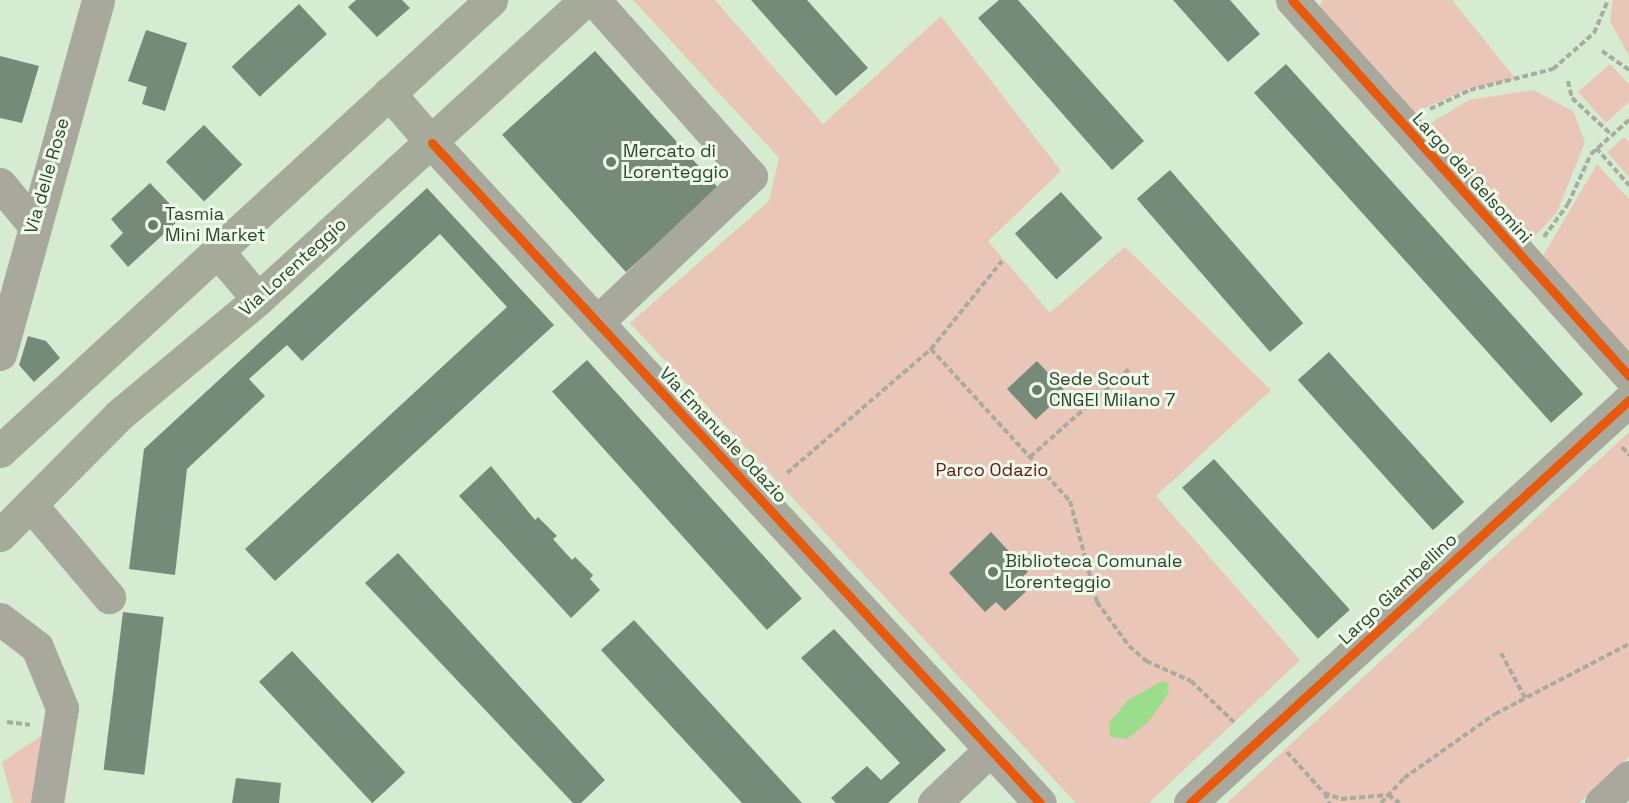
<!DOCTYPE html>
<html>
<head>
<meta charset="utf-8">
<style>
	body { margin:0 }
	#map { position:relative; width:1629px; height:803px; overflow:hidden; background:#d5ecd0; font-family:"Space Grotesk",sans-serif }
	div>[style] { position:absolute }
	.green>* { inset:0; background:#eac6b9 }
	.water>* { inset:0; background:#9ade8b }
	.building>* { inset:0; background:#768a79; transform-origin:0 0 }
	.path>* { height:4px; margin-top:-2px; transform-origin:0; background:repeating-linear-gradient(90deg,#a8aca0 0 6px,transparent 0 9px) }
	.minor>* { height:33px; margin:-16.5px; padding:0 16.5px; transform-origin:16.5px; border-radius:16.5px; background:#a9a89d }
	.major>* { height:33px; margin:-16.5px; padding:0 16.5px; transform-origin:16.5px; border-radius:16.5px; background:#a6ab99 }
	.cycleway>* { height:9px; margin:-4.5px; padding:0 4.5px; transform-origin:4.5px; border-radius:4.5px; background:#e8590c }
	.dots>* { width:16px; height:16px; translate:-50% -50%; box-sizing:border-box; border:3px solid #ecfce8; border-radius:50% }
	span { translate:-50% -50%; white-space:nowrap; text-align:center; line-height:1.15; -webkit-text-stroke:6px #ecfce8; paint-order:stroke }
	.poi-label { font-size:18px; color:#31422e }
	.left { translate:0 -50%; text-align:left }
	.street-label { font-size:18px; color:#31422e }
	.park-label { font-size:18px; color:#68131d }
</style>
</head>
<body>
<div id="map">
	<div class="green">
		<i style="clip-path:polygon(633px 0,715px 0,823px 124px,941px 16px,1061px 171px,988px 241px,1050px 313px,1125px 247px,1271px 390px,1156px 496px,1300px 660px,1149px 803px,1076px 803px,630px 323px,769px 201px,779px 158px)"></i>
		<i style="clip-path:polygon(1322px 0,1452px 0,1516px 79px,1465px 90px,1414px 113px,1320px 7px)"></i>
		<i style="clip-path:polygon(1613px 0,1629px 0,1629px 56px,1610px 21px)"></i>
		<i style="clip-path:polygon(1610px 64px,1629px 84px,1629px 102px,1606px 123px,1578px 92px)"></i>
		<i style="clip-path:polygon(1533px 90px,1573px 111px,1585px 142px,1557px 212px,1529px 243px,1426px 126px,1469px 100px)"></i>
		<i style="clip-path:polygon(1624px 137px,1629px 142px,1629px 177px,1607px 152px)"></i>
		<i style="clip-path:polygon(1597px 164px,1629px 199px,1629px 359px,1540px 261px)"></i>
		<i style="clip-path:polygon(1629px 432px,1629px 757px,1579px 803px,1227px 803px)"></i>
		<i style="clip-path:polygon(44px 734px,35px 803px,13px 803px,2px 762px)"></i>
	</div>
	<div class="water">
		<i style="clip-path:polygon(1163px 681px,1169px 684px,1168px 694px,1149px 721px,1127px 739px,1110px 737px,1109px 723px,1128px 700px)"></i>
	</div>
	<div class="building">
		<i style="clip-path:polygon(356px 0,402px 0,410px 8px,377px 37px,348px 7px)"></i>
		<i style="clip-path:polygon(751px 0,807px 0,868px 68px,836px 96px)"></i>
		<i style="clip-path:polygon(999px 0,1018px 0,1144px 141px,1112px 170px,978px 18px)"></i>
		<i style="clip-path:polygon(1173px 0,1230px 0,1260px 34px,1228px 62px)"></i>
		<i style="left:299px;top:4px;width:41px;height:92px;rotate:47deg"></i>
		<i style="clip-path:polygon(146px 30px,187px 43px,165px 111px,142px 104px,147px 87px,128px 81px)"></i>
		<i style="left:595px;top:51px;width:185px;height:125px;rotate:48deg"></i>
		<i style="clip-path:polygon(0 56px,39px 66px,22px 123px,0 118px)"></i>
		<i style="left:1286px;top:64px;width:444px;height:43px;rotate:48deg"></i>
		<i style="left:204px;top:125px;width:55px;height:53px;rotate:46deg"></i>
		<i style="left:1170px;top:170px;width:203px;height:44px;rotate:49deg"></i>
		<i style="clip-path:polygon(150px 183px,182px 217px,128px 267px,110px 246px,123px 233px,111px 219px)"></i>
		<i style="clip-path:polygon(427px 188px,554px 325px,275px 581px,245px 549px,507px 307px,440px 234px,302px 361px,287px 345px,249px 379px,265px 396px,187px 469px,175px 575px,129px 569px,144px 449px)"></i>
		<i style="left:1061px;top:192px;width:62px;height:62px;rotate:48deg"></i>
		<i style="clip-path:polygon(28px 336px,46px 341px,60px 358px,34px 382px,19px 365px)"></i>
		<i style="left:1329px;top:352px;width:202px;height:42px;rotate:48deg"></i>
		<i style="left:587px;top:360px;width:321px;height:47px;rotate:48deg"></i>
		<i style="left:1037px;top:361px;width:42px;height:41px;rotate:47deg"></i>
		<i style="left:1214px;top:459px;width:203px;height:43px;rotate:48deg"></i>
		<i style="clip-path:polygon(491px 466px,535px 520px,538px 517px,557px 536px,553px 539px,572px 560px,575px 557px,593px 575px,590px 579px,600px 590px,571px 618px,459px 496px)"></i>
		<i style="clip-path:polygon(991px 532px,1028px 572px,1023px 576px,1032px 586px,1005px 611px,996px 602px,985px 612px,949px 573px)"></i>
		<i style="clip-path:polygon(398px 553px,605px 780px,581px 803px,573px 803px,365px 583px)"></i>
		<i style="left:123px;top:612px;width:41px;height:159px;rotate:7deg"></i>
		<i style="clip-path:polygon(634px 620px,802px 803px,742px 803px,601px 650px)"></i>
		<i style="clip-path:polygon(834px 629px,946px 750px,888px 803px,836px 803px,831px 798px,867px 766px,881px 780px,900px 763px,801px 658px)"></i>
		<i style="left:292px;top:651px;width:166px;height:45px;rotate:47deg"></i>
		<i style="clip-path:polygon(236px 778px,281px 783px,279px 803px,232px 803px)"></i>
	</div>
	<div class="path">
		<i style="left:1602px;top:51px;width:33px;rotate:35deg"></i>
		<i style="left:1568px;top:81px;width:17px;rotate:77deg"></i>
		<i style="left:1572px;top:98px;width:54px;rotate:42.8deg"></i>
		<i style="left:1430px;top:109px;width:44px;rotate:-25.4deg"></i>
		<i style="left:1470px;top:90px;width:86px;rotate:-14.2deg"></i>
		<i style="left:1553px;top:69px;width:55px;rotate:-41.3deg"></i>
		<i style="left:1594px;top:33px;width:36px;rotate:-67deg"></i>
		<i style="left:1596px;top:148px;width:50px;rotate:48.3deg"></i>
		<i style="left:1544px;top:237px;width:41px;rotate:-54deg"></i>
		<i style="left:1568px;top:204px;width:55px;rotate:-65.3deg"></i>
		<i style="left:1591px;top:154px;width:51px;rotate:-41.8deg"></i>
		<i style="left:931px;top:349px;width:206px;rotate:47.6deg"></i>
		<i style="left:1070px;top:501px;width:105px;rotate:75deg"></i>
		<i style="left:1097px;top:602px;width:54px;rotate:54deg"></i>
		<i style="left:1129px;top:646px;width:23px;rotate:41deg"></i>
		<i style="left:1146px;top:661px;width:49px;rotate:24deg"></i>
		<i style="left:1191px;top:681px;width:61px;rotate:43.7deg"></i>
		<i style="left:1622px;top:447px;width:11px;rotate:49deg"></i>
		<i style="left:1030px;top:457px;width:132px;rotate:-41.6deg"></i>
		<i style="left:787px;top:473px;width:190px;rotate:-40.7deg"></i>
		<i style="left:931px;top:349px;width:113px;rotate:-51.1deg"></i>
		<i style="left:1501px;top:653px;width:51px;rotate:61.9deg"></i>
		<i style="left:7px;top:722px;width:23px;rotate:7deg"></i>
		<i style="left:1287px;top:752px;width:55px;rotate:47.9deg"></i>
		<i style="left:1324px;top:793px;width:18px;rotate:19deg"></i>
		<i style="left:1341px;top:799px;width:47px;rotate:-4.9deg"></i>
		<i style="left:1388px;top:795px;width:14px;rotate:34deg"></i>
		<i style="left:1325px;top:793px;width:11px;rotate:68deg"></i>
		<i style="left:1381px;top:803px;width:34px;rotate:-47deg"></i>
		<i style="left:1404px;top:778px;width:111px;rotate:-35.1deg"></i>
		<i style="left:1495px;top:714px;width:151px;rotate:-27.6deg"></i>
	</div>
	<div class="minor">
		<i style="left:594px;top:0;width:236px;rotate:48.3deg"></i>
		<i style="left:751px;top:176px;width:212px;rotate:136.5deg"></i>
		<i style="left:1292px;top:0;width:505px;rotate:48.13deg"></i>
		<i style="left:432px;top:143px;width:897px;rotate:47.35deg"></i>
		<i style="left:0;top:184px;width:52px;rotate:50.5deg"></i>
		<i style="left:0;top:354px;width:367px;rotate:-74.5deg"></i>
		<i style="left:31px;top:505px;width:121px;rotate:49.7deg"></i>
		<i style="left:0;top:619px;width:46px;rotate:37.1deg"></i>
		<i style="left:37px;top:647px;width:66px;rotate:67.7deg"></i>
		<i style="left:62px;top:708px;width:96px;rotate:99deg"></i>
		<i style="left:934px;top:803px;width:77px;rotate:-43.4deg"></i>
		<i style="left:1190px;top:803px;width:596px;rotate:-42.55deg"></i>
		<i style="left:1601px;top:803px;width:38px;rotate:-43deg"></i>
	</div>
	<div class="major">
		<i style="left:389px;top:93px;width:66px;rotate:49.3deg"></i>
		<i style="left:219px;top:253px;width:60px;rotate:49.7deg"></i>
		<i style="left:0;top:451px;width:667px;rotate:-42.57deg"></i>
		<i style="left:0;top:535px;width:169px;rotate:-45.2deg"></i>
		<i style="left:119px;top:415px;width:181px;rotate:-39.8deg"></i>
		<i style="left:258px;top:299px;width:444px;rotate:-42.4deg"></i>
	</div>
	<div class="cycleway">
		<i style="left:1292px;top:0;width:505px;rotate:48.13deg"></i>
		<i style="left:432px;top:143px;width:897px;rotate:47.35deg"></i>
		<i style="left:1190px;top:803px;width:596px;rotate:-42.55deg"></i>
	</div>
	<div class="dots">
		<i style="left:611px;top:162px;background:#6a7e67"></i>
		<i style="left:153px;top:225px;background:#6a7e67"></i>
		<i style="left:1037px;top:390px;background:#6a7e67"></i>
		<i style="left:993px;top:572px;background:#6a7e67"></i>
	</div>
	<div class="poi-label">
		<span class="left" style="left:623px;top:162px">Mercato di<br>Lorenteggio</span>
		<span class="left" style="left:165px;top:225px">Tasmia<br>Mini Market</span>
		<span class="left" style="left:1049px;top:390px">Sede Scout<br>CNGEI Milano 7</span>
		<span class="left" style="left:1005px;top:572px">Biblioteca Comunale<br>Lorenteggio</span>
	</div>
	<div class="street-label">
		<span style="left:47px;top:176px;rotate:-74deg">Via delle Rose</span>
		<span style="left:1472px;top:178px;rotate:48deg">Largo dei Gelsomini</span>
		<span style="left:293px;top:267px;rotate:-42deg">Via Lorenteggio</span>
		<span style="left:723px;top:435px;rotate:47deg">Via Emanuele Odazio</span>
		<span style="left:1398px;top:589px;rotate:-43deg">Largo Giambellino</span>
	</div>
	<div class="park-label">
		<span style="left:992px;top:470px">Parco Odazio</span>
	</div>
</div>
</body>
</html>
